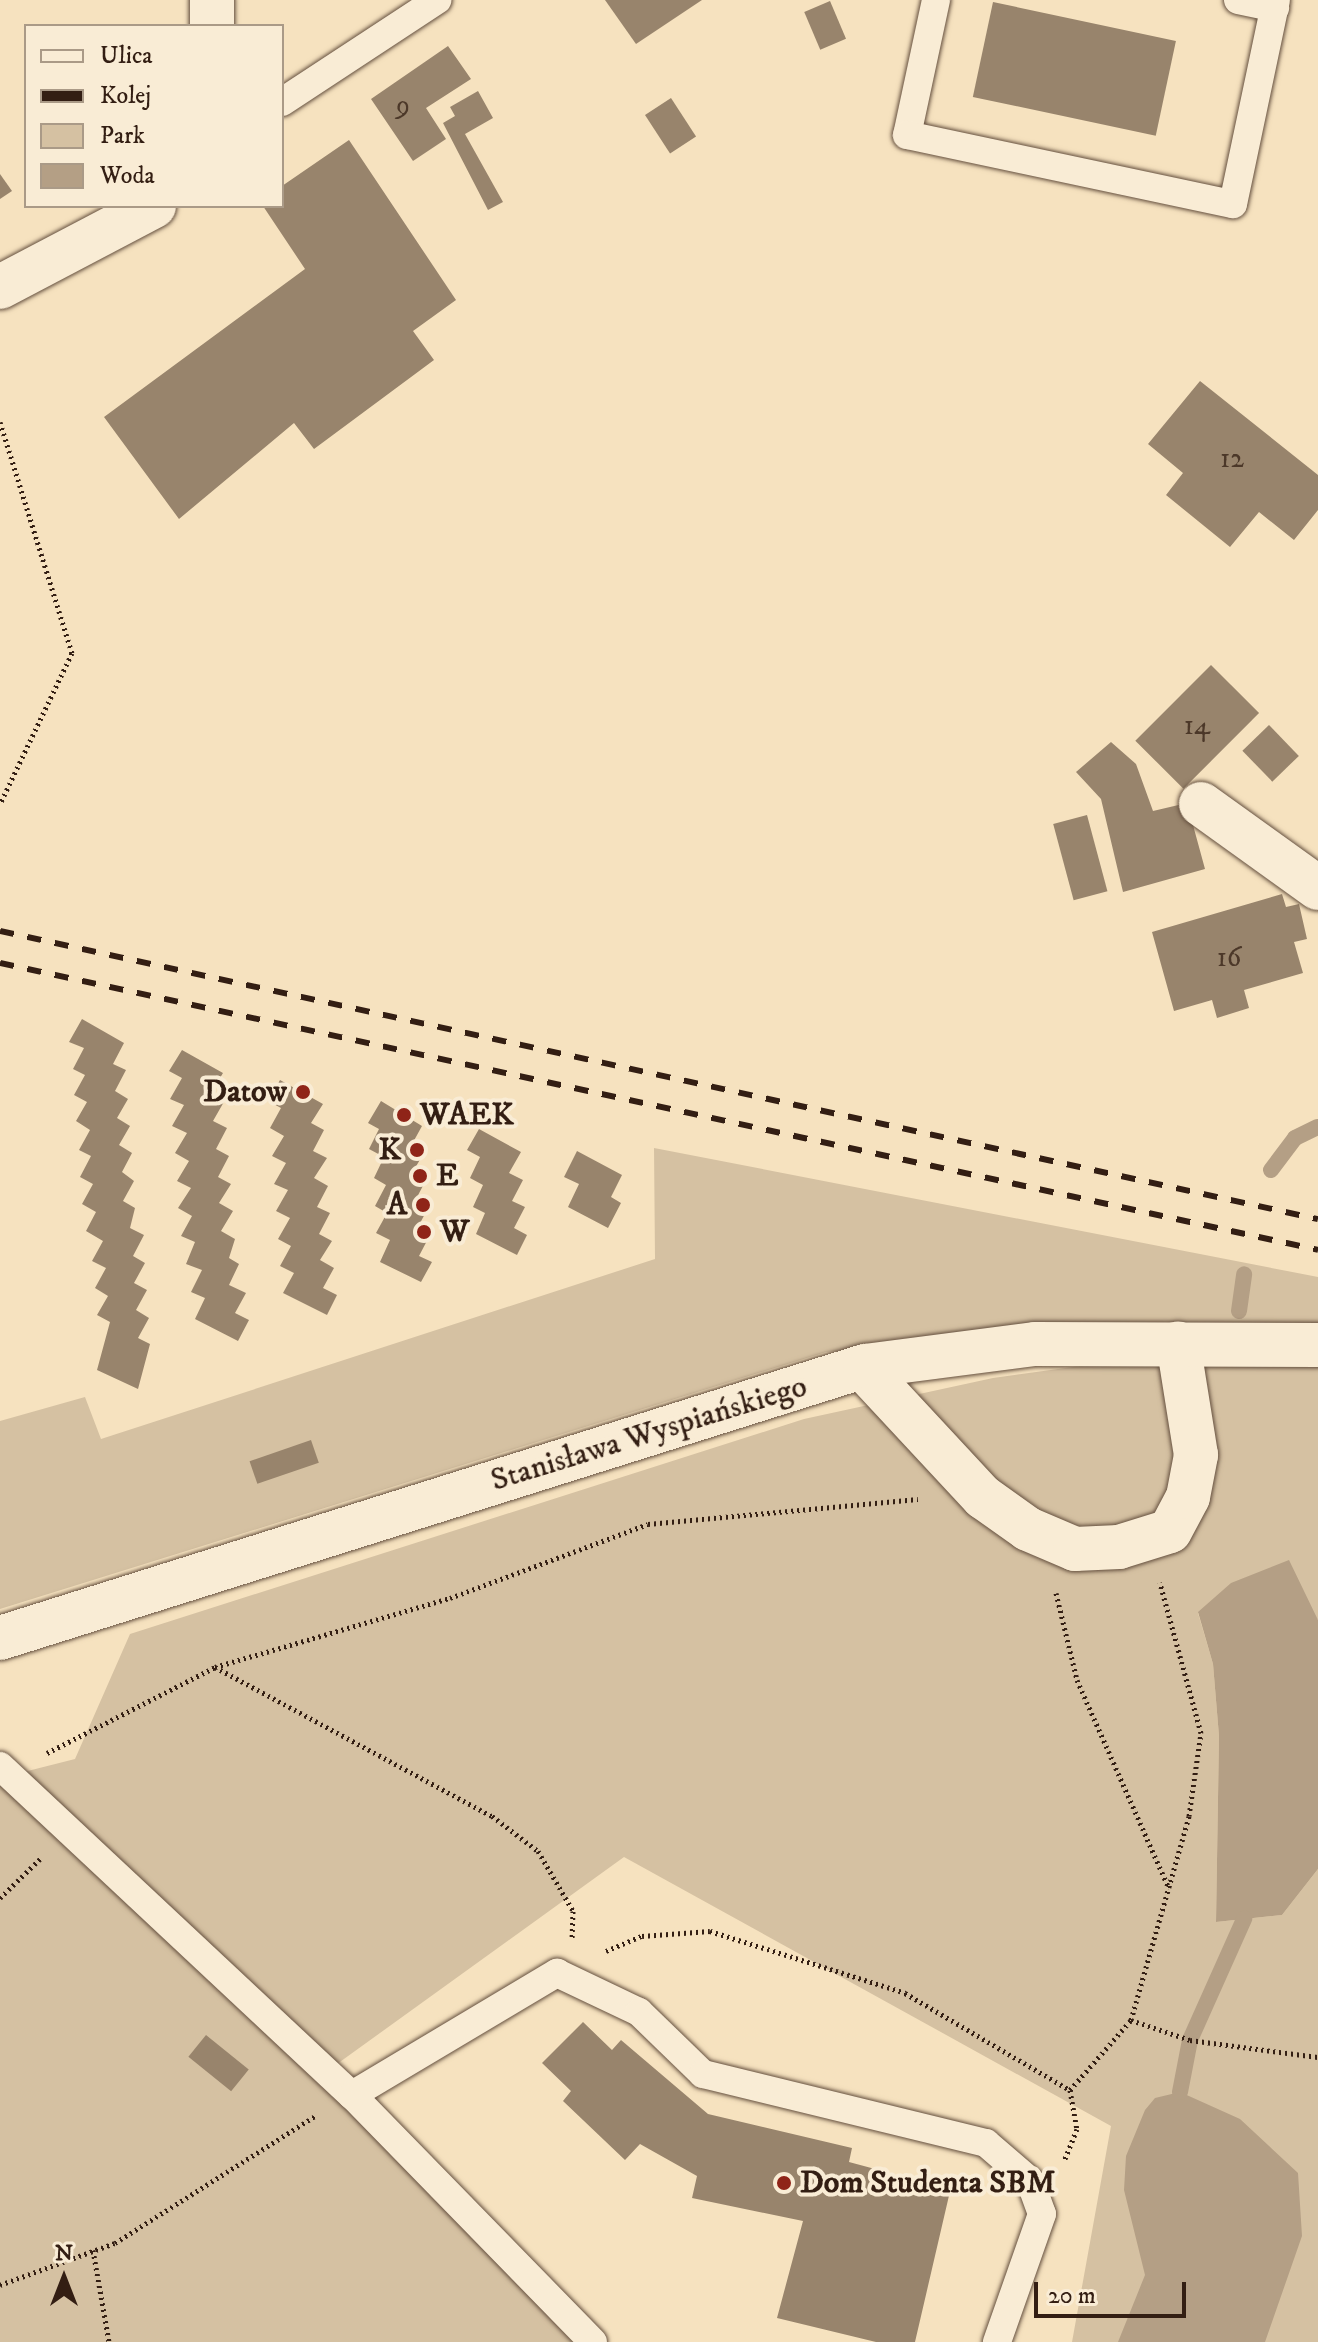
<!DOCTYPE html>
<html>
<head>
<meta charset="utf-8">
<style>
	body { margin:0 }
	#map { position:relative; width:1318px; height:2342px; overflow:hidden; background:#f6e2bf; font-family:"IM FELL DW Pica",serif }
	div>[style] { position:absolute }
	.green>* { inset:0; background:#d5c1a2 }
	.water>* { inset:0; background:#b49f85 }
	.stream>* { height:16px; margin:-8px; padding:0 8px; transform-origin:8px; border-radius:8px; background:#b49f85 }
	.building>* { inset:0; background:#98846c; transform-origin:0 0 }
	.path>* { height:5px; margin-top:-2.5px; transform-origin:0; background:repeating-linear-gradient(90deg,#331e13 0 2px,transparent 0 6px) }
	.roads { filter:drop-shadow(0 0 2px #644f3e) drop-shadow(0 0 2px #644f3e) }
	.lane>* { height:28px; margin:-14px; padding:0 14px; transform-origin:14px; border-radius:14px; background:#f9ecd5 }
	.street>* { height:44px; margin:-22px; padding:0 22px; transform-origin:22px; border-radius:22px; background:#f9ecd5 }
	.rail>* { height:6px; margin-top:-3px; transform-origin:0; background:repeating-linear-gradient(90deg,#331e13 0 14px,transparent 0 28px) }
	.dots>* { width:22px; height:22px; translate:-50% -50%; box-sizing:border-box; border:4px solid #f9ecd5; border-radius:50% }
	span { translate:-50% -50%; white-space:nowrap; text-align:center; line-height:1.15; -webkit-text-stroke:8px #f9ecd5; paint-order:stroke }
	.number-label { font-size:28px; color:#4c3829 }
	.number-label span { -webkit-text-stroke-width:0 }
	.poi-label { font-size:32px; color:#331e13; font-weight:700 }
	.right { translate:-100% -50%; text-align:right }
	.left { translate:0 -50%; text-align:left }
	.street-label { font-size:32px; color:#331e13 }
	.legend { position:absolute; left:24px; top:24px; width:260px; height:184px; box-sizing:border-box; background:#f9ecd5; border:2px solid #aa9a87; margin:0; padding:10px 14px; list-style:none; font-size:24px; color:#331e13 }
	.legend li { display:flex; align-items:center; gap:16px; height:40px }
	.legend b { width:40px; border:2px solid #aa9a87 }
	.north { position:absolute; left:24px; top:2238px; width:80px; height:80px; -webkit-text-stroke:6px #f9ecd5; paint-order:stroke; rotate:0deg; font-size:22px; font-weight:700; line-height:32px; text-align:center; color:#331e13 }
	.north::after { content:''; display:block; margin:auto; width:28px; height:36px; background:#331e13; clip-path:polygon(50% 0,100% 100%,50% 72%,0 100%) }
	.scale { position:absolute; left:1034px; top:2282px; width:152px; height:36px; box-sizing:border-box; border:4px solid #331e13; border-top:0; padding-left:10px; font-size:24px; line-height:28px; white-space:nowrap; color:#331e13; -webkit-text-stroke:6px #f9ecd5; paint-order:stroke }
</style>
</head>
<body>
<div id="map">
	<div class="green">
		<i style="clip-path:polygon(654px 1148px,1318px 1277px,1318px 1337px,949px 1341px,826px 1352px,0 1609px,0 1421px,85px 1397px,101px 1439px,655px 1259px)"></i>
		<i style="clip-path:polygon(1318px 1360px,1318px 1620px,1306px 1605px,1198px 1613px,1213px 1664px,1219px 1736px,1216px 1922px,1282px 1915px,1318px 1869px,1318px 2342px,1072px 2342px,1111px 2126px,624px 1857px,319px 2077px,573px 2342px,0 2342px,0 1778px,75px 1759px,130px 1634px,804px 1419px,993px 1378px,1102px 1363px)"></i>
	</div>
	<div class="water">
		<i style="clip-path:polygon(1289px 1560px,1318px 1620px,1318px 1869px,1282px 1915px,1216px 1922px,1219px 1736px,1213px 1664px,1198px 1612px,1231px 1583px)"></i>
		<i style="clip-path:polygon(1180px 2092px,1240px 2119px,1298px 2173px,1302px 2236px,1265px 2342px,1118px 2342px,1145px 2275px,1124px 2190px,1126px 2156px,1145px 2110px,1155px 2098px)"></i>
	</div>
	<div class="stream">
		<i style="left:1271px;top:1170px;width:40px;rotate:-53deg"></i>
		<i style="left:1295px;top:1138px;width:25px;rotate:-26deg"></i>
		<i style="left:1239px;top:1311px;width:37px;rotate:-82deg"></i>
		<i style="left:1180px;top:2092px;width:53px;rotate:-79.1deg"></i>
		<i style="left:1190px;top:2040px;width:133px;rotate:-65.9deg"></i>
	</div>
	<div class="building">
		<i style="clip-path:polygon(605px 0,702px 0,636px 44px)"></i>
		<i style="left:830px;top:1px;width:41px;height:28px;rotate:67deg"></i>
		<i style="left:993px;top:2px;width:187px;height:97px;rotate:12deg"></i>
		<i style="clip-path:polygon(448px 46px,471px 79px,426px 108px,446px 139px,413px 161px,371px 99px)"></i>
		<i style="clip-path:polygon(478px 91px,493px 118px,465px 134px,503px 202px,488px 210px,443px 123px,455px 116px,450px 107px)"></i>
		<i style="left:671px;top:98px;width:46px;height:31px;rotate:57deg"></i>
		<i style="clip-path:polygon(349px 140px,456px 300px,413px 331px,434px 360px,314px 449px,294px 423px,179px 519px,104px 417px,305px 269px,263px 206px,282px 206px,282px 186px)"></i>
		<i style="clip-path:polygon(0 174px,12px 191px,0 199px)"></i>
		<i style="clip-path:polygon(1200px 381px,1318px 475px,1318px 510px,1294px 540px,1259px 512px,1230px 547px,1166px 495px,1183px 473px,1148px 444px)"></i>
		<i style="left:1211px;top:665px;width:68px;height:107px;rotate:45deg"></i>
		<i style="left:1269px;top:725px;width:43px;height:37px;rotate:46deg"></i>
		<i style="clip-path:polygon(1111px 742px,1136px 764px,1153px 811px,1187px 803px,1205px 869px,1123px 892px,1101px 799px,1076px 772px)"></i>
		<i style="left:1087px;top:815px;width:79px;height:35px;rotate:75deg"></i>
		<i style="clip-path:polygon(1282px 894px,1286px 907px,1299px 904px,1307px 939px,1294px 942px,1303px 973px,1244px 990px,1249px 1008px,1217px 1018px,1212px 1000px,1174px 1011px,1152px 932px)"></i>
		<i style="clip-path:polygon(82px 1019px,124px 1043px,113px 1064px,126px 1070px,115px 1091px,128px 1099px,117px 1118px,130px 1126px,119px 1145px,132px 1153px,122px 1172px,134px 1181px,123px 1201px,135px 1208px,130px 1228px,144px 1235px,133px 1256px,145px 1263px,134px 1283px,147px 1290px,136px 1310px,149px 1318px,138px 1338px,150px 1344px,138px 1389px,97px 1370px,110px 1322px,97px 1315px,108px 1296px,95px 1288px,106px 1268px,92px 1261px,103px 1241px,86px 1231px,96px 1212px,82px 1204px,93px 1184px,80px 1177px,91px 1156px,79px 1150px,90px 1130px,76px 1121px,87px 1102px,74px 1095px,85px 1075px,73px 1069px,84px 1048px,69px 1042px)"></i>
		<i style="clip-path:polygon(182px 1050px,223px 1073px,211px 1093px,225px 1100px,213px 1121px,227px 1128px,216px 1149px,229px 1156px,218px 1177px,231px 1184px,219px 1203px,233px 1211px,221px 1231px,235px 1239px,229px 1258px,239px 1264px,229px 1285px,246px 1293px,235px 1313px,249px 1320px,238px 1341px,195px 1319px,205px 1298px,191px 1292px,202px 1270px,186px 1264px,195px 1242px,181px 1236px,192px 1216px,178px 1208px,191px 1188px,177px 1181px,189px 1161px,175px 1153px,187px 1133px,172px 1126px,184px 1105px,170px 1099px,182px 1078px,169px 1071px)"></i>
		<i style="clip-path:polygon(280px 1080px,323px 1104px,311px 1123px,324px 1130px,313px 1151px,327px 1158px,314px 1178px,328px 1186px,317px 1207px,330px 1213px,319px 1234px,332px 1241px,320px 1260px,334px 1268px,323px 1288px,337px 1295px,327px 1315px,283px 1293px,294px 1273px,280px 1266px,291px 1246px,278px 1239px,290px 1218px,276px 1211px,288px 1190px,274px 1184px,286px 1163px,272px 1156px,284px 1136px,270px 1128px,281px 1108px,268px 1101px)"></i>
		<i style="clip-path:polygon(381px 1101px,422px 1126px,411px 1146px,424px 1153px,412px 1173px,426px 1180px,415px 1201px,428px 1208px,417px 1229px,430px 1235px,419px 1256px,432px 1262px,421px 1282px,380px 1262px,390px 1240px,376px 1233px,387px 1213px,375px 1206px,386px 1185px,374px 1178px,384px 1157px,369px 1149px,379px 1129px,368px 1123px)"></i>
		<i style="clip-path:polygon(479px 1129px,521px 1152px,509px 1173px,523px 1180px,512px 1201px,525px 1207px,514px 1228px,527px 1235px,517px 1255px,476px 1234px,485px 1213px,473px 1207px,483px 1185px,470px 1178px,480px 1157px,467px 1150px)"></i>
		<i style="clip-path:polygon(577px 1151px,622px 1175px,611px 1197px,621px 1203px,608px 1228px,568px 1207px,579px 1184px,564px 1177px)"></i>
		<i style="left:311px;top:1440px;width:24px;height:65px;rotate:71deg"></i>
		<i style="clip-path:polygon(583px 2022px,612px 2050px,621px 2040px,708px 2114px,852px 2148px,849px 2162px,875px 2169px,870px 2191px,917px 2193px,921px 2180px,951px 2187px,915px 2342px,876px 2342px,777px 2318px,803px 2221px,692px 2198px,697px 2176px,640px 2144px,625px 2160px,563px 2101px,571px 2091px,542px 2063px)"></i>
		<i style="left:206px;top:2035px;width:55px;height:28px;rotate:39deg"></i>
	</div>
	<div class="path">
		<i style="left:0;top:422px;width:242px;rotate:72.7deg"></i>
		<i style="left:72px;top:653px;width:167px;rotate:115.5deg"></i>
		<i style="left:1056px;top:1593px;width:89px;rotate:76.4deg"></i>
		<i style="left:1077px;top:1680px;width:228px;rotate:66.2deg"></i>
		<i style="left:215px;top:1667px;width:245px;rotate:-16.4deg"></i>
		<i style="left:450px;top:1598px;width:211px;rotate:-20.5deg"></i>
		<i style="left:648px;top:1524px;width:271px;rotate:-5.3deg"></i>
		<i style="left:47px;top:1753px;width:189px;rotate:-27.1deg"></i>
		<i style="left:215px;top:1667px;width:315px;rotate:28.3deg"></i>
		<i style="left:492px;top:1816px;width:58px;rotate:37.3deg"></i>
		<i style="left:538px;top:1851px;width:69px;rotate:59.7deg"></i>
		<i style="left:573px;top:1911px;width:27px;rotate:92deg"></i>
		<i style="left:0;top:1898px;width:59px;rotate:-44.3deg"></i>
		<i style="left:606px;top:1951px;width:39px;rotate:-23deg"></i>
		<i style="left:642px;top:1936px;width:68px;rotate:-4.2deg"></i>
		<i style="left:710px;top:1931px;width:205px;rotate:17.6deg"></i>
		<i style="left:905px;top:1993px;width:191px;rotate:30.5deg"></i>
		<i style="left:1070px;top:2090px;width:40px;rotate:80deg"></i>
		<i style="left:1077px;top:2129px;width:35px;rotate:112deg"></i>
		<i style="left:1131px;top:2020px;width:212px;rotate:-74.1deg"></i>
		<i style="left:1189px;top:1816px;width:84px;rotate:-81.8deg"></i>
		<i style="left:1201px;top:1733px;width:156px;rotate:-105.3deg"></i>
		<i style="left:1070px;top:2090px;width:93px;rotate:-48.9deg"></i>
		<i style="left:1131px;top:2020px;width:62px;rotate:18.7deg"></i>
		<i style="left:1190px;top:2040px;width:129px;rotate:7.6deg"></i>
		<i style="left:93px;top:2250px;width:93px;rotate:80.1deg"></i>
		<i style="left:0;top:2285px;width:122px;rotate:-20.1deg"></i>
		<i style="left:115px;top:2243px;width:237px;rotate:-32.4deg"></i>
	</div>
	<div class="roads">
		<div class="lane">
			<i style="left:936px;top:0;width:138px;rotate:102.1deg"></i>
			<i style="left:907px;top:135px;width:333px;rotate:12deg"></i>
			<i style="left:1233px;top:204px;width:208px;rotate:-78.1deg"></i>
			<i style="left:1238px;top:0;width:38px;rotate:12deg"></i>
			<i style="left:282px;top:102px;width:186px;rotate:-33.3deg"></i>
			<i style="left:0;top:1766px;width:482px;rotate:43.1deg"></i>
			<i style="left:352px;top:2095px;width:345px;rotate:45.7deg"></i>
			<i style="left:352px;top:2095px;width:239px;rotate:-30.8deg"></i>
			<i style="left:557px;top:1973px;width:91px;rotate:25.4deg"></i>
			<i style="left:639px;top:2012px;width:89px;rotate:44.1deg"></i>
			<i style="left:703px;top:2074px;width:291px;rotate:13.7deg"></i>
			<i style="left:986px;top:2143px;width:58px;rotate:40.8deg"></i>
			<i style="left:1030px;top:2181px;width:35px;rotate:70deg"></i>
			<i style="left:1042px;top:2214px;width:136px;rotate:109.4deg"></i>
		</div>
		<div class="street">
			<i style="left:212px;top:0;width:26px;rotate:90deg"></i>
			<i style="left:0;top:287px;width:174px;rotate:-27.7deg"></i>
			<i style="left:1201px;top:804px;width:144px;rotate:35.7deg"></i>
			<i style="left:862px;top:1367px;width:178px;rotate:47.1deg"></i>
			<i style="left:983px;top:1497px;width:55px;rotate:35.4deg"></i>
			<i style="left:1028px;top:1529px;width:51px;rotate:23.1deg"></i>
			<i style="left:1075px;top:1549px;width:44px;rotate:-2.6deg"></i>
			<i style="left:1119px;top:1547px;width:53px;rotate:-17.4deg"></i>
			<i style="left:1170px;top:1531px;width:38px;rotate:-62deg"></i>
			<i style="left:1188px;top:1497px;width:43px;rotate:-79.2deg"></i>
			<i style="left:1196px;top:1455px;width:113px;rotate:-99.1deg"></i>
			<i style="left:0;top:1638px;width:907px;rotate:-17.46deg"></i>
			<i style="left:865px;top:1366px;width:171px;rotate:-7.4deg"></i>
			<i style="left:1035px;top:1344px;width:283px;rotate:0.2deg"></i>
		</div>
	</div>
	<div class="rail">
		<i style="left:0;top:931px;width:1349px;rotate:12.33deg"></i>
		<i style="left:0;top:963px;width:1349px;rotate:12.28deg"></i>
	</div>
	<div class="dots">
		<i style="left:303px;top:1092px;background:#8f2418"></i>
		<i style="left:404px;top:1115px;background:#8f2418"></i>
		<i style="left:417px;top:1150px;background:#8f2418"></i>
		<i style="left:420px;top:1176px;background:#8f2418"></i>
		<i style="left:423px;top:1205px;background:#8f2418"></i>
		<i style="left:424px;top:1232px;background:#8f2418"></i>
		<i style="left:784px;top:2183px;background:#8f2418"></i>
	</div>
	<div class="number-label">
		<span style="left:403px;top:106px">9</span>
		<span style="left:1232px;top:459px">12</span>
		<span style="left:1197px;top:726px">14</span>
		<span style="left:1229px;top:958px">16</span>
	</div>
	<div class="poi-label">
		<span class="right" style="left:287px;top:1092px">Datow</span>
		<span class="left" style="left:420px;top:1115px">WAEK</span>
		<span class="right" style="left:401px;top:1150px">K</span>
		<span class="left" style="left:436px;top:1176px">E</span>
		<span class="right" style="left:407px;top:1205px">A</span>
		<span class="left" style="left:440px;top:1232px">W</span>
		<span class="left" style="left:800px;top:2183px">Dom Studenta SBM</span>
	</div>
	<div class="street-label">
		<span style="left:649px;top:1434px;rotate:-17deg">Stanisława Wyspiańskiego</span>
	</div>
	<ul class="legend">
	<li><b style="height:10px;background:#f9ecd5"></b>Ulica</li>
	<li><b style="height:10px;background:#331e13"></b>Kolej</li>
	<li><b style="height:22px;background:#d5c1a2"></b>Park</li>
	<li><b style="height:22px;background:#b49f85"></b>Woda</li>
	</ul>
	<div class="north">N</div>
	<div class="scale">20 m</div>
</div>
</body>
</html>
